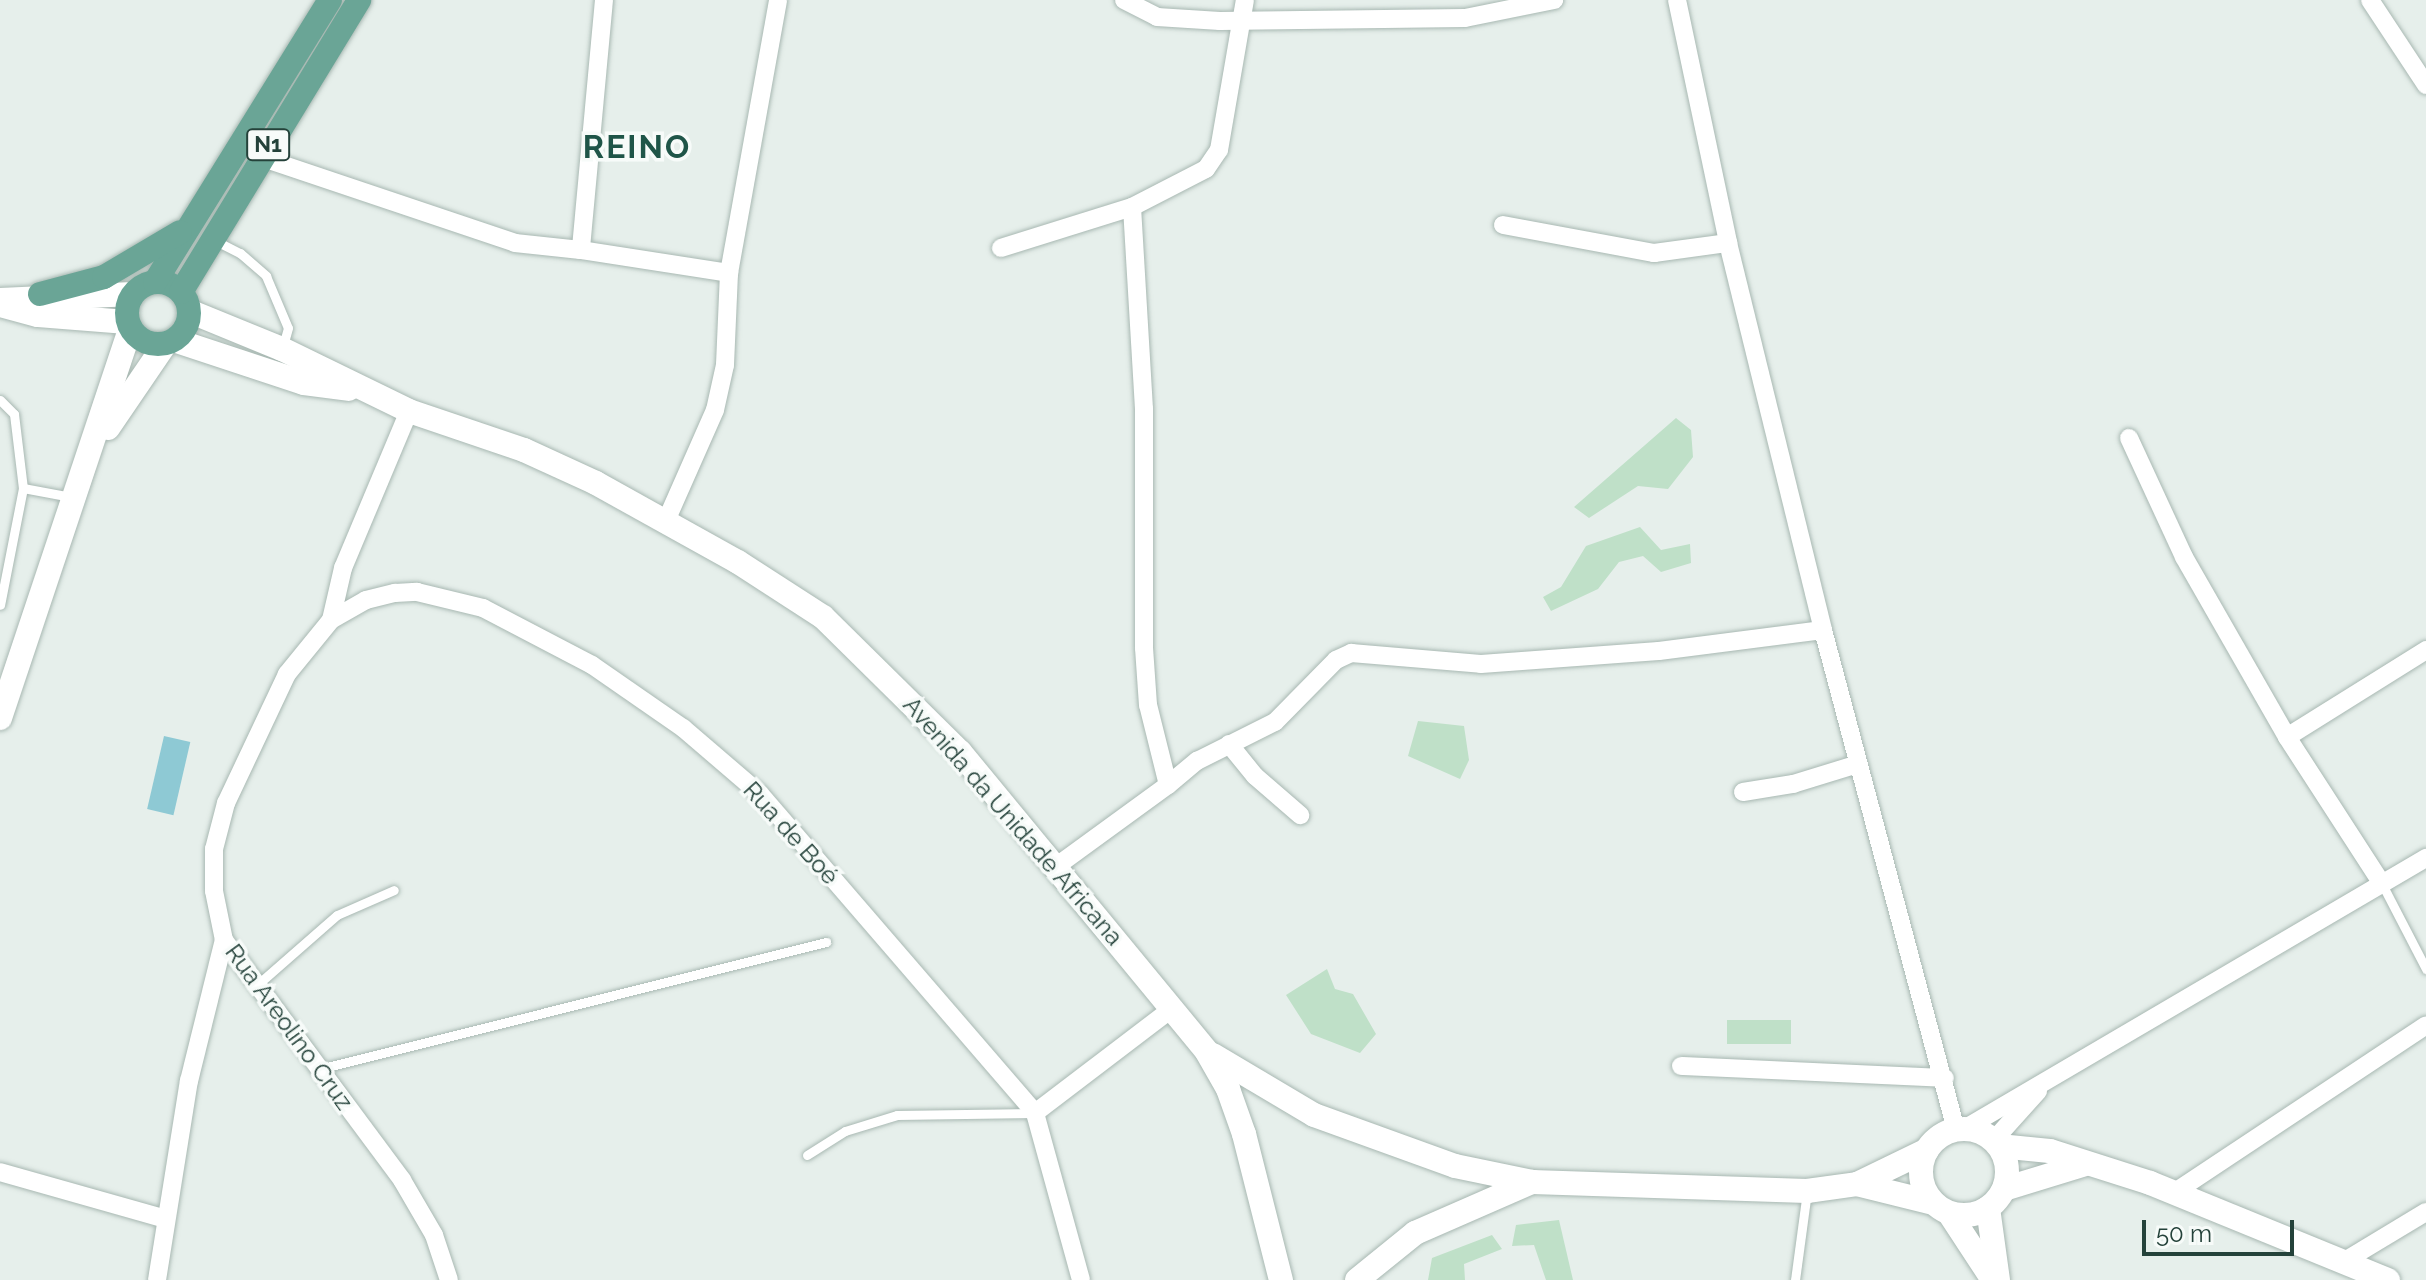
<!DOCTYPE html>
<html>
<head>
<meta charset="utf-8">
<style>
	body { margin:0 }
	#map { position:relative; width:2426px; height:1280px; overflow:hidden; background:#e6efeb; font-family:Raleway,sans-serif }
	div>[style] { position:absolute }
	.green>* { inset:0; background:#bfe0c8; transform-origin:0 0 }
	.water>* { inset:0; background:#8ec9d4; transform-origin:0 0 }
	.roads { filter:drop-shadow(0 0 2px #a8b8b2) drop-shadow(0 0 2px #a8b8b2) }
	.lane>* { height:9px; margin:-4.5px; padding:0 4.5px; transform-origin:4.5px; border-radius:4.5px; background:#fff }
	.street>* { height:18px; margin:-9px; padding:0 9px; transform-origin:9px; border-radius:9px; background:#fff }
	.secondary>* { height:24px; margin:-12px; padding:0 12px; transform-origin:12px; border-radius:12px; background:#fff }
	.secondary>.ring { margin:-12px; padding:0; box-sizing:content-box; background:none; border:24px solid #fff; border-radius:50% }
	.primary>* { height:24px; margin:-12px; padding:0 12px; transform-origin:12px; border-radius:12px; background:#6aa596 }
	.primary>.ring { margin:-12px; padding:0; box-sizing:content-box; background:none; border:24px solid #6aa596; border-radius:50% }
	span { translate:-50% -50%; white-space:nowrap; text-align:center; line-height:1.15; -webkit-text-stroke:7px #f7fbf9; paint-order:stroke }
	.shield-label span { padding:2px 6px; background:#f7fbf9; border:2px solid; border-radius:6px; -webkit-text-stroke-width:0 }
	.shield-label { font-size:22px; color:#24423a; font-weight:700 }
	.street-label { font-size:24px; color:#24423a }
	.district-label { font-size:32px; color:#1f5548; font-weight:700; letter-spacing:2px }
	.scale { position:absolute; left:2142px; top:1220px; width:152px; height:36px; box-sizing:border-box; border:4px solid #24423a; border-top:0; padding-left:10px; font-size:24px; line-height:28px; white-space:nowrap; color:#24423a; -webkit-text-stroke:6px #f7fbf9; paint-order:stroke }
</style>
</head>
<body>
<div id="map">
	<div class="green">
		<i style="clip-path:polygon(1676px 418px,1691px 430px,1693px 457px,1668px 489px,1638px 486px,1589px 518px,1574px 507px)"></i>
		<i style="clip-path:polygon(1640px 527px,1661px 550px,1690px 544px,1691px 563px,1661px 572px,1643px 556px,1619px 562px,1598px 589px,1551px 611px,1543px 597px,1561px 587px,1586px 546px)"></i>
		<i style="clip-path:polygon(1418px 721px,1464px 726px,1469px 760px,1460px 779px,1408px 756px)"></i>
		<i style="clip-path:polygon(1327px 969px,1335px 989px,1353px 994px,1376px 1034px,1360px 1053px,1311px 1034px,1286px 995px)"></i>
		<i style="left:1791px;top:1020px;width:24px;height:64px;rotate:90deg"></i>
		<i style="clip-path:polygon(1559px 1220px,1573px 1280px,1546px 1280px,1534px 1245px,1512px 1246px,1516px 1225px)"></i>
		<i style="clip-path:polygon(1492px 1235px,1502px 1249px,1464px 1264px,1465px 1280px,1428px 1280px,1432px 1258px)"></i>
	</div>
	<div class="water">
		<i style="left:164px;top:736px;width:27px;height:75px;rotate:13deg"></i>
	</div>
	<div class="roads">
		<div class="lane">
			<i style="left:216px;top:241px;width:27px;rotate:27deg"></i>
			<i style="left:240px;top:253px;width:35px;rotate:41deg"></i>
			<i style="left:266px;top:276px;width:56px;rotate:67.1deg"></i>
			<i style="left:288px;top:328px;width:22px;rotate:106deg"></i>
			<i style="left:0;top:400px;width:20px;rotate:45deg"></i>
			<i style="left:14px;top:414px;width:75px;rotate:83.1deg"></i>
			<i style="left:23px;top:488px;width:119px;rotate:101.1deg"></i>
			<i style="left:23px;top:488px;width:49px;rotate:10.6deg"></i>
			<i style="left:2382px;top:884px;width:96px;rotate:62.6deg"></i>
			<i style="left:257px;top:985px;width:106px;rotate:-41.2deg"></i>
			<i style="left:337px;top:915px;width:62px;rotate:-23.7deg"></i>
			<i style="left:319px;top:1069px;width:523px;rotate:-14.06deg"></i>
			<i style="left:807px;top:1155px;width:45px;rotate:-32.3deg"></i>
			<i style="left:845px;top:1131px;width:54px;rotate:-17.1deg"></i>
			<i style="left:897px;top:1115px;width:137px;rotate:-0.8deg"></i>
			<i style="left:1795px;top:1280px;width:90px;rotate:-82.3deg"></i>
		</div>
		<div class="street">
			<i style="left:604px;top:0;width:251px;rotate:95.3deg"></i>
			<i style="left:581px;top:250px;width:150px;rotate:8.8deg"></i>
			<i style="left:729px;top:273px;width:92px;rotate:92.5deg"></i>
			<i style="left:725px;top:365px;width:46px;rotate:102.5deg"></i>
			<i style="left:715px;top:410px;width:121px;rotate:113.8deg"></i>
			<i style="left:1124px;top:0;width:37px;rotate:27deg"></i>
			<i style="left:1157px;top:17px;width:63px;rotate:3.6deg"></i>
			<i style="left:1220px;top:21px;width:245px;rotate:-0.7deg"></i>
			<i style="left:1465px;top:18px;width:91px;rotate:-11.4deg"></i>
			<i style="left:1677px;top:0;width:248px;rotate:78.1deg"></i>
			<i style="left:1728px;top:243px;width:398px;rotate:76.2deg"></i>
			<i style="left:1823px;top:630px;width:517px;rotate:75.1deg"></i>
			<i style="left:2370px;top:0;width:102px;rotate:56.6deg"></i>
			<i style="left:260px;top:157px;width:269px;rotate:18.6deg"></i>
			<i style="left:515px;top:243px;width:66px;rotate:6.1deg"></i>
			<i style="left:1503px;top:225px;width:154px;rotate:10.5deg"></i>
			<i style="left:1654px;top:253px;width:75px;rotate:-7.7deg"></i>
			<i style="left:1001px;top:248px;width:137px;rotate:-17.4deg"></i>
			<i style="left:729px;top:273px;width:277px;rotate:-79.8deg"></i>
			<i style="left:409px;top:411px;width:170px;rotate:112.8deg"></i>
			<i style="left:343px;top:568px;width:53px;rotate:103deg"></i>
			<i style="left:331px;top:620px;width:70px;rotate:129.2deg"></i>
			<i style="left:287px;top:674px;width:143px;rotate:115.3deg"></i>
			<i style="left:226px;top:803px;width:48px;rotate:104.6deg"></i>
			<i style="left:214px;top:849px;width:42px;rotate:90deg"></i>
			<i style="left:214px;top:891px;width:50px;rotate:78.5deg"></i>
			<i style="left:224px;top:940px;width:299px;rotate:53.4deg"></i>
			<i style="left:402px;top:1180px;width:64px;rotate:59.8deg"></i>
			<i style="left:434px;top:1235px;width:47px;rotate:71.6deg"></i>
			<i style="left:2129px;top:438px;width:131px;rotate:65.2deg"></i>
			<i style="left:2184px;top:557px;width:207px;rotate:60.2deg"></i>
			<i style="left:2287px;top:737px;width:175px;rotate:57.1deg"></i>
			<i style="left:331px;top:620px;width:40px;rotate:-29.7deg"></i>
			<i style="left:366px;top:600px;width:30px;rotate:-14deg"></i>
			<i style="left:395px;top:593px;width:22px;rotate:-3deg"></i>
			<i style="left:417px;top:592px;width:68px;rotate:13.6deg"></i>
			<i style="left:483px;top:608px;width:123px;rotate:27.6deg"></i>
			<i style="left:592px;top:665px;width:111px;rotate:34.7deg"></i>
			<i style="left:683px;top:728px;width:101px;rotate:40.6deg"></i>
			<i style="left:760px;top:794px;width:421px;rotate:49.2deg"></i>
			<i style="left:1035px;top:1113px;width:173px;rotate:74.6deg"></i>
			<i style="left:2287px;top:737px;width:164px;rotate:-32deg"></i>
			<i style="left:1229px;top:744px;width:41px;rotate:50.9deg"></i>
			<i style="left:1255px;top:776px;width:60px;rotate:40.9deg"></i>
			<i style="left:1168px;top:785px;width:38px;rotate:-40deg"></i>
			<i style="left:1197px;top:761px;width:87px;rotate:-26.6deg"></i>
			<i style="left:1275px;top:722px;width:87px;rotate:-45.5deg"></i>
			<i style="left:1336px;top:660px;width:17px;rotate:-25deg"></i>
			<i style="left:1351px;top:653px;width:130px;rotate:4.8deg"></i>
			<i style="left:1481px;top:664px;width:178px;rotate:-4.2deg"></i>
			<i style="left:1659px;top:651px;width:165px;rotate:-7.3deg"></i>
			<i style="left:1743px;top:792px;width:51px;rotate:-9.1deg"></i>
			<i style="left:1793px;top:784px;width:68px;rotate:-17.1deg"></i>
			<i style="left:1054px;top:868px;width:141px;rotate:-36.1deg"></i>
			<i style="left:1168px;top:785px;width:82px;rotate:-104deg"></i>
			<i style="left:1148px;top:705px;width:57px;rotate:-94deg"></i>
			<i style="left:1144px;top:648px;width:239px;rotate:-90deg"></i>
			<i style="left:1144px;top:409px;width:202px;rotate:-93.4deg"></i>
			<i style="left:1132px;top:207px;width:83px;rotate:-27.2deg"></i>
			<i style="left:1206px;top:169px;width:23px;rotate:-56deg"></i>
			<i style="left:1219px;top:150px;width:152px;rotate:-80.2deg"></i>
			<i style="left:1681px;top:1066px;width:264px;rotate:2.6deg"></i>
			<i style="left:1035px;top:1113px;width:173px;rotate:-37.3deg"></i>
			<i style="left:1964px;top:1129px;width:536px;rotate:-30.4deg"></i>
			<i style="left:1994px;top:1140px;width:66px;rotate:-48.1deg"></i>
			<i style="left:0;top:1172px;width:169px;rotate:15.8deg"></i>
			<i style="left:2175px;top:1192px;width:301px;rotate:-33.6deg"></i>
			<i style="left:2343px;top:1262px;width:97px;rotate:-31.1deg"></i>
			<i style="left:157px;top:1280px;width:202px;rotate:-80.9deg"></i>
			<i style="left:189px;top:1081px;width:145px;rotate:-76.1deg"></i>
		</div>
		<div class="secondary">
			<i style="left:0;top:300px;width:133px;rotate:-2.6deg"></i>
			<i style="left:0;top:305px;width:39px;rotate:15deg"></i>
			<i style="left:38px;top:315px;width:89px;rotate:4.5deg"></i>
			<i style="left:189px;top:311px;width:100px;rotate:22.2deg"></i>
			<i style="left:282px;top:349px;width:141px;rotate:26deg"></i>
			<i style="left:409px;top:411px;width:121px;rotate:18.7deg"></i>
			<i style="left:524px;top:450px;width:79px;rotate:24.6deg"></i>
			<i style="left:596px;top:483px;width:162px;rotate:29.1deg"></i>
			<i style="left:738px;top:562px;width:101px;rotate:32.9deg"></i>
			<i style="left:823px;top:617px;width:192px;rotate:44.6deg"></i>
			<i style="left:960px;top:752px;width:389px;rotate:50.5deg"></i>
			<i style="left:1207px;top:1052px;width:43px;rotate:60.4deg"></i>
			<i style="left:1228px;top:1089px;width:48px;rotate:70.4deg"></i>
			<i style="left:1244px;top:1134px;width:151px;rotate:75.8deg"></i>
			<i style="left:174px;top:340px;width:137px;rotate:18.3deg"></i>
			<i style="left:304px;top:383px;width:45px;rotate:7.6deg"></i>
			<i style="left:108px;top:428px;width:102px;rotate:-55.8deg"></i>
			<i style="left:0;top:718px;width:410px;rotate:-71.5deg"></i>
			<i style="left:1213px;top:1055px;width:117px;rotate:30.7deg"></i>
			<i style="left:1314px;top:1115px;width:150px;rotate:19.9deg"></i>
			<i style="left:1455px;top:1166px;width:79px;rotate:11.7deg"></i>
			<i style="left:1532px;top:1182px;width:275px;rotate:1.9deg"></i>
			<i style="left:1807px;top:1191px;width:50px;rotate:-8deg"></i>
			<i style="left:1857px;top:1184px;width:78px;rotate:-25.9deg"></i>
			<i class="ring" style="left:1921px;top:1129px;width:62px;height:62px"></i>
			<i style="left:1999px;top:1146px;width:51px;rotate:5.6deg"></i>
			<i style="left:2050px;top:1151px;width:105px;rotate:17.7deg"></i>
			<i style="left:2150px;top:1183px;width:257px;rotate:22.2deg"></i>
			<i style="left:1857px;top:1184px;width:79px;rotate:13.9deg"></i>
			<i style="left:2004px;top:1189px;width:86px;rotate:-17deg"></i>
			<i style="left:1988px;top:1208px;width:73px;rotate:82.1deg"></i>
			<i style="left:1949px;top:1213px;width:80px;rotate:56.7deg"></i>
			<i style="left:1357px;top:1280px;width:75px;rotate:-39deg"></i>
			<i style="left:1415px;top:1233px;width:128px;rotate:-23.6deg"></i>
		</div>
		<div class="primary">
			<i class="ring" style="left:127px;top:282px;width:38px;height:38px"></i>
			<i style="left:155px;top:282px;width:332px;rotate:-58.2deg"></i>
			<i style="left:181px;top:292px;width:342px;rotate:-58.6deg"></i>
			<i style="left:40px;top:294px;width:66px;rotate:-14.9deg"></i>
			<i style="left:104px;top:277px;width:88px;rotate:-30.6deg"></i>
		</div>
	</div>
	<div class="shield-label">
		<span style="left:268px;top:145px">N1</span>
	</div>
	<div class="street-label">
		<span style="left:1013px;top:821px;rotate:49deg">Avenida da Unidade Africana</span>
		<span style="left:791px;top:833px;rotate:48deg">Rua de Boé</span>
		<span style="left:289px;top:1027px;rotate:54deg">Rua Areolino Cruz</span>
	</div>
	<div class="district-label">
		<span style="left:637px;top:147px">REINO</span>
	</div>
	<div class="scale">50 m</div>
</div>
</body>
</html>
